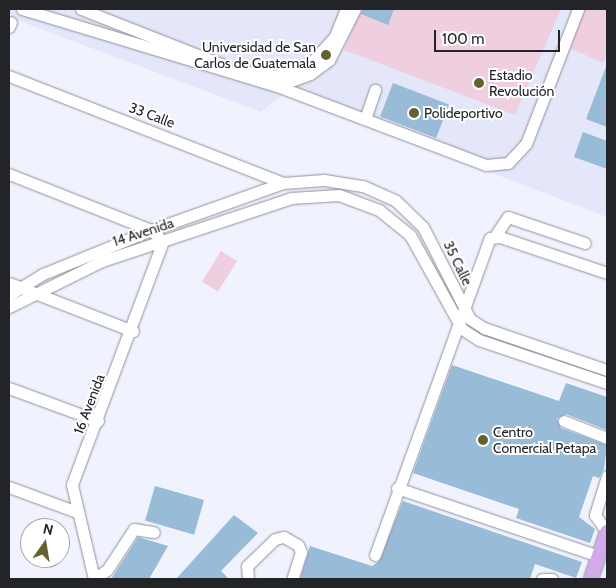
<!DOCTYPE html>
<html>
<head>
<meta charset="utf-8">
<style>
	body { margin:0 }
	#map { position:relative; width:616px; height:588px; overflow:hidden; background:#f0f2fd; font-family:Cabin,sans-serif }
	div>[style] { position:absolute }
	.built>* { inset:0; background:#e4e7f9 }
	.green>* { inset:0; background:#efcfdf; transform-origin:0 0 }
	.building>* { inset:0; background:#98bbd8; transform-origin:0 0 }
	.path>* { height:1px; margin-top:-0.5px; transform-origin:0; background:repeating-linear-gradient(90deg,#b2b4bd 0 2.5px,transparent 0 5px) }
	.roads { filter:drop-shadow(0 0 1px #8f919b) drop-shadow(0 0 1px #8f919b) }
	.minor>* { height:11px; margin:-5.5px; padding:0 5.5px; transform-origin:5.5px; border-radius:5.5px; background:#fff }
	.major>* { height:14px; margin:-7px; padding:0 7px; transform-origin:7px; border-radius:7px; background:#d2aaea }
	.dots>* { width:14px; height:14px; translate:-50% -50%; box-sizing:border-box; border:2px solid #fff; border-radius:50% }
	span { translate:-50% -50%; white-space:nowrap; text-align:center; line-height:1.15; -webkit-text-stroke:4px #fff; paint-order:stroke }
	.poi-label { font-size:14px; color:#232428 }
	.right { translate:-100% -50%; text-align:right }
	.left { translate:0 -50%; text-align:left }
	.street-label { font-size:14px; color:#232428 }
	.frame { position:absolute; inset:0; border:10px solid #232428; pointer-events:none }
	.north { position:absolute; left:20px; top:518px; width:50px; height:50px; box-sizing:border-box; background:#fff; border:1px solid #a7a7a9; border-radius:50%; rotate:13deg; font-size:14px; font-weight:700; line-height:20px; text-align:center; color:#232428 }
	.north::after { content:''; display:block; margin:auto; width:18px; height:22px; background:#63612e; clip-path:polygon(50% 0,100% 100%,50% 72%,0 100%) }
	.scale { position:absolute; left:434px; top:30px; width:126px; height:22px; box-sizing:border-box; border:2px solid #232428; border-top:0; padding-left:6px; font-size:15px; line-height:18px; white-space:nowrap; color:#232428; -webkit-text-stroke:4px #fff; paint-order:stroke }
</style>
</head>
<body>
<div id="map">
	<div class="built">
		<i style="clip-path:polygon(9px 9px,607px 9px,607px 217px,285px 93px,261px 112px,9px 17px)"></i>
	</div>
	<div class="green">
		<i style="clip-path:polygon(360px 9px,561px 9px,515px 115px,344px 50px)"></i>
		<i style="clip-path:polygon(580px 9px,607px 9px,607px 53px,603px 63px,565px 46px)"></i>
		<i style="left:221px;top:251px;width:19px;height:36px;rotate:32deg"></i>
	</div>
	<div class="building">
		<i style="clip-path:polygon(363px 9px,394px 9px,388px 25px,361px 14px)"></i>
		<i style="clip-path:polygon(607px 64px,607px 127px,586px 119px)"></i>
		<i style="left:393px;top:83px;width:60px;height:36px;rotate:21deg"></i>
		<i style="clip-path:polygon(583px 132px,607px 141px,607px 169px,574px 157px)"></i>
		<i style="clip-path:polygon(452px 365px,559px 401px,566px 383px,607px 397px,607px 430px,566px 414px,557px 419px,561px 428px,607px 445px,604px 469px,599px 478px,593px 476px,579px 517px,595px 529px,590px 543px,516px 518px,519px 509px,413px 473px)"></i>
		<i style="left:155px;top:486px;width:51px;height:36px;rotate:16deg"></i>
		<i style="clip-path:polygon(403px 501px,582px 562px,576px 578px,535px 564px,530px 579px,300px 579px,310px 546px,372px 566px,379px 561px)"></i>
		<i style="clip-path:polygon(234px 515px,258px 533px,221px 571px,229px 579px,176px 579px)"></i>
		<i style="clip-path:polygon(138px 537px,168px 546px,149px 579px,111px 579px)"></i>
	</div>
	<div class="path">
		<i style="left:606px;top:465px;width:1px"></i>
	</div>
	<div class="roads">
		<div class="minor">
			<i style="left:22px;top:9px;width:266px;rotate:16.8deg"></i>
			<i style="left:277px;top:86px;width:35px;rotate:-20deg"></i>
			<i style="left:310px;top:74px;width:24px;rotate:-36deg"></i>
			<i style="left:329px;top:60px;width:57px;rotate:-63deg"></i>
			<i style="left:81px;top:9px;width:156px;rotate:21.5deg"></i>
			<i style="left:9px;top:27px;width:5px;rotate:-68deg"></i>
			<i style="left:242px;top:71px;width:34px;rotate:8deg"></i>
			<i style="left:276px;top:76px;width:37px;rotate:-20deg"></i>
			<i style="left:311px;top:63px;width:36px;rotate:-48deg"></i>
			<i style="left:335px;top:36px;width:29px;rotate:-68deg"></i>
			<i style="left:9px;top:76px;width:294px;rotate:21.3deg"></i>
			<i style="left:277px;top:86px;width:223px;rotate:20.7deg"></i>
			<i style="left:486px;top:165px;width:22px;rotate:-5deg"></i>
			<i style="left:508px;top:163px;width:26px;rotate:-47deg"></i>
			<i style="left:526px;top:144px;width:145px;rotate:-68.9deg"></i>
			<i style="left:365px;top:119px;width:31px;rotate:-71deg"></i>
			<i style="left:9px;top:174px;width:153px;rotate:21.5deg"></i>
			<i style="left:151px;top:230px;width:16px;rotate:43deg"></i>
			<i style="left:163px;top:241px;width:260px;rotate:110.5deg"></i>
			<i style="left:72px;top:485px;width:97px;rotate:76.8deg"></i>
			<i style="left:495px;top:236px;width:23px;rotate:-56deg"></i>
			<i style="left:508px;top:217px;width:81px;rotate:18.7deg"></i>
			<i style="left:9px;top:283px;width:133px;rotate:21.2deg"></i>
			<i style="left:9px;top:295px;width:40px;rotate:-32deg"></i>
			<i style="left:43px;top:274px;width:117px;rotate:-22.2deg"></i>
			<i style="left:151px;top:230px;width:140px;rotate:-19.6deg"></i>
			<i style="left:283px;top:183px;width:41px;rotate:-4.2deg"></i>
			<i style="left:324px;top:180px;width:39px;rotate:9deg"></i>
			<i style="left:363px;top:186px;width:35px;rotate:24deg"></i>
			<i style="left:395px;top:200px;width:39px;rotate:44deg"></i>
			<i style="left:423px;top:227px;width:103px;rotate:62.9deg"></i>
			<i style="left:470px;top:319px;width:17px;rotate:33deg"></i>
			<i style="left:484px;top:328px;width:130px;rotate:18.9deg"></i>
			<i style="left:9px;top:307px;width:104px;rotate:-26.3deg"></i>
			<i style="left:102px;top:261px;width:199px;rotate:-18.4deg"></i>
			<i style="left:291px;top:198px;width:48px;rotate:-3.6deg"></i>
			<i style="left:339px;top:195px;width:43px;rotate:20.6deg"></i>
			<i style="left:379px;top:210px;width:40px;rotate:39deg"></i>
			<i style="left:410px;top:235px;width:107px;rotate:61deg"></i>
			<i style="left:462px;top:329px;width:20px;rotate:33deg"></i>
			<i style="left:479px;top:340px;width:135px;rotate:18.6deg"></i>
			<i style="left:9px;top:388px;width:95px;rotate:20.3deg"></i>
			<i style="left:564px;top:421px;width:46px;rotate:21.6deg"></i>
			<i style="left:607px;top:476px;width:41px;rotate:107.1deg"></i>
			<i style="left:595px;top:515px;width:21px;rotate:55deg"></i>
			<i style="left:9px;top:487px;width:72px;rotate:20.2deg"></i>
			<i style="left:397px;top:488px;width:213px;rotate:18.6deg"></i>
			<i style="left:375px;top:555px;width:337px;rotate:-70.1deg"></i>
			<i style="left:490px;top:238px;width:10px;rotate:-6deg"></i>
			<i style="left:500px;top:237px;width:113px;rotate:18.6deg"></i>
			<i style="left:94px;top:579px;width:16px;rotate:-35deg"></i>
			<i style="left:107px;top:570px;width:49px;rotate:-56.6deg"></i>
			<i style="left:134px;top:529px;width:20px;rotate:9deg"></i>
			<i style="left:248px;top:579px;width:13px;rotate:-94deg"></i>
			<i style="left:247px;top:566px;width:39px;rotate:-44deg"></i>
			<i style="left:275px;top:539px;width:9px;rotate:-13deg"></i>
			<i style="left:284px;top:537px;width:16px;rotate:30deg"></i>
			<i style="left:298px;top:545px;width:8px;rotate:67deg"></i>
			<i style="left:301px;top:552px;width:28px;rotate:108deg"></i>
			<i style="left:542px;top:579px;width:10px"></i>
		</div>
		<div class="major">
			<i style="left:591px;top:579px;width:50px;rotate:-71.2deg"></i>
		</div>
	</div>
	<div class="dots">
		<i style="left:326px;top:55px;background:#63612e"></i>
		<i style="left:479px;top:83px;background:#63612e"></i>
		<i style="left:414px;top:113px;background:#63612e"></i>
		<i style="left:483px;top:440px;background:#63612e"></i>
	</div>
	<div class="poi-label">
		<span class="right" style="left:316px;top:55px">Universidad de San<br>Carlos de Guatemala</span>
		<span class="left" style="left:489px;top:83px">Estadio<br>Revolución</span>
		<span class="left" style="left:424px;top:113px">Polideportivo</span>
		<span class="left" style="left:493px;top:440px">Centro<br>Comercial Petapa</span>
	</div>
	<div class="street-label">
		<span style="left:152px;top:115px;rotate:21deg">33 Calle</span>
		<span style="left:143px;top:232px;rotate:-18deg">14 Avenida</span>
		<span style="left:458px;top:263px;rotate:64deg">35 Calle</span>
		<span style="left:89px;top:404px;rotate:-69deg">16 Avenida</span>
	</div>
	<div class="frame"></div>
	<div class="north">N</div>
	<div class="scale">100 m</div>
</div>
</body>
</html>
